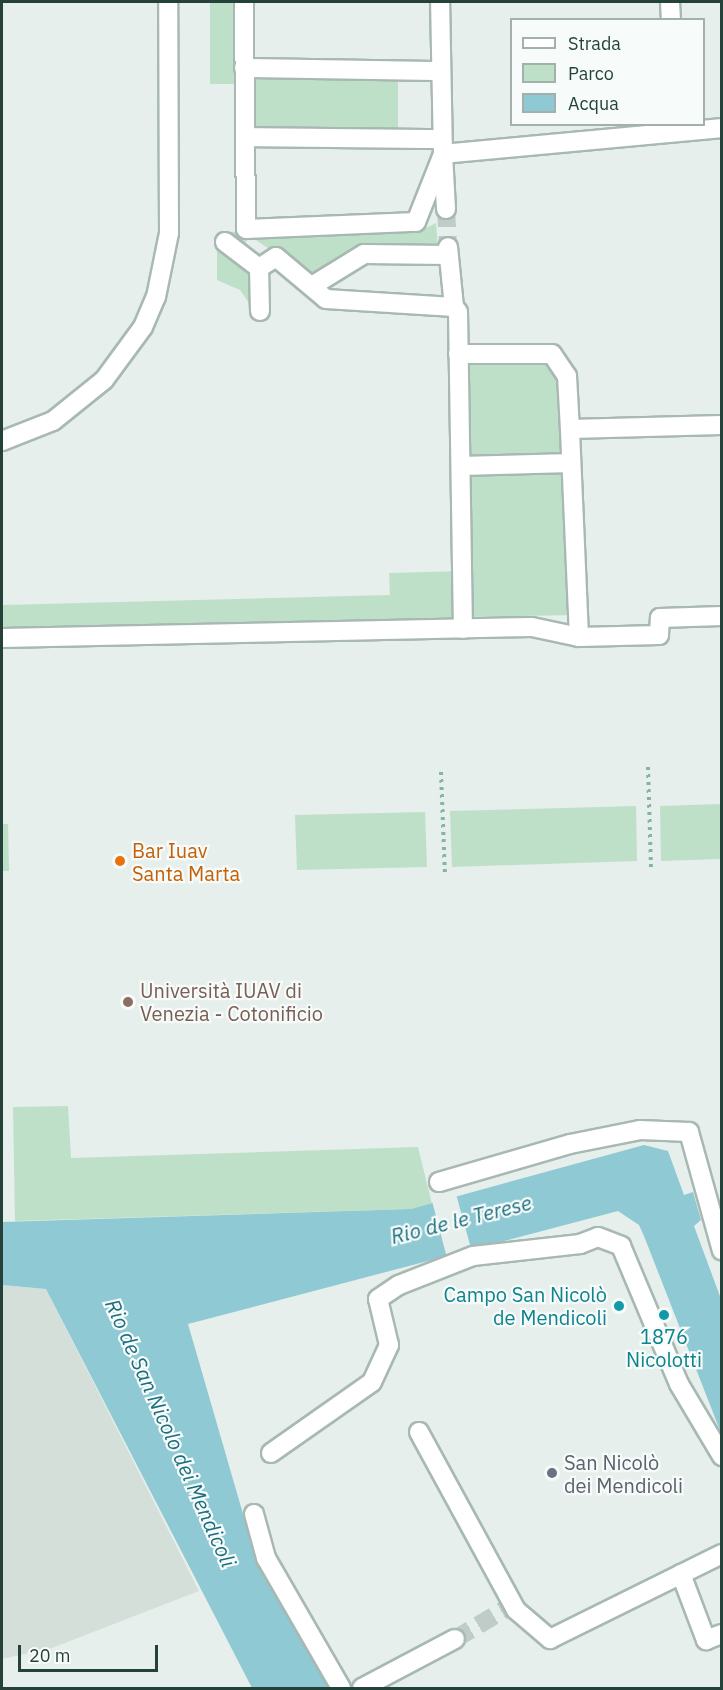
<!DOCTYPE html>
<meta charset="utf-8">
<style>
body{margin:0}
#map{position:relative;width:723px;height:1690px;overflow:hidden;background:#e6efeb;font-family:"IBM Plex Sans",sans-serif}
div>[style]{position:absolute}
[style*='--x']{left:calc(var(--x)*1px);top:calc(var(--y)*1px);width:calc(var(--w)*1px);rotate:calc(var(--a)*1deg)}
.built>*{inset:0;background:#d4dfda}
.green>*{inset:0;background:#bfe0c8}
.water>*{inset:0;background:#8ec9d4}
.pier>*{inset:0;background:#e6efeb}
.pedestrian-tunnel>*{height:18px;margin-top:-9px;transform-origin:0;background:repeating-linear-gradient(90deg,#bfccc8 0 18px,transparent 0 27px)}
.path>*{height:4px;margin-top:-2px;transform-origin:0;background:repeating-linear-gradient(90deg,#86b3a5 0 3px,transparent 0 7.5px)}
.roads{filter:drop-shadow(2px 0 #a8b8b2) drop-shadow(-2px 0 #a8b8b2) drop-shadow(0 2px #a8b8b2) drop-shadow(0 -2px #a8b8b2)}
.pedestrian>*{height:18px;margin:-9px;padding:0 9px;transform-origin:9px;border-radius:9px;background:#fff}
.minor>*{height:18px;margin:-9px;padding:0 9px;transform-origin:9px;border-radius:9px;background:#fff}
.dots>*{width:16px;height:16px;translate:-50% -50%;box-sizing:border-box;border:3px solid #f7fbf9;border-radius:50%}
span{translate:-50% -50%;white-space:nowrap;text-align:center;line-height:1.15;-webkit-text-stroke:4.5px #f7fbf9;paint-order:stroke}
.food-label{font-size:20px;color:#c56008}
.left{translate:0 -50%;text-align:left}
.education-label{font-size:20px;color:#785e54}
.culture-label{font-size:20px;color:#0d838f}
.right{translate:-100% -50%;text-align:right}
.worship-label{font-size:20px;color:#5b616d}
.water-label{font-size:21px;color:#1c6f80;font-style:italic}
.frame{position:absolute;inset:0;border:3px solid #24423a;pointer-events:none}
.legend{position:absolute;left:510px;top:18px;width:195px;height:108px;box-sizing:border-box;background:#f7fbf9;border:2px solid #a3b1ad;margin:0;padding:8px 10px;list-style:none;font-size:18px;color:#24423a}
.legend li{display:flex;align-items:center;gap:12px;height:30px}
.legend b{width:30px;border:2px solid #a3b1ad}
.scale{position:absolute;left:18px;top:1645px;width:140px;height:27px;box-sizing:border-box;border:3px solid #24423a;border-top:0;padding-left:8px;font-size:18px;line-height:21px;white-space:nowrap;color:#24423a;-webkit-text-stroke:4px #f7fbf9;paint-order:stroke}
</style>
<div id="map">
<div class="built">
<i style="clip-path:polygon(2px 1285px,46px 1289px,199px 1591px,52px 1648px,2px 1659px)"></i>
</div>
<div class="green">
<i style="clip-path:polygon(210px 2px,240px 2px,240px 84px,210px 84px)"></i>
<i style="clip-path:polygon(398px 75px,398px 132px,251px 133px,251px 76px)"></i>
<i style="clip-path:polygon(436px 223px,438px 248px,359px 250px,311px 277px,250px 236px,244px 245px,227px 232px,420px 231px)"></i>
<i style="clip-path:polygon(217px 248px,254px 268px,255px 312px,240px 290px,217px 280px)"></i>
<i style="clip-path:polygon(458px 354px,552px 354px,567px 376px,578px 615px,464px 617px,463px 629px,2px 638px,2px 605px,390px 595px,389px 573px,462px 571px)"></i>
<i style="clip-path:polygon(721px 804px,721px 859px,661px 861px,660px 806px)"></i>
<i style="clip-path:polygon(636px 806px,637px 861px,452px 867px,450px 811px)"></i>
<i style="clip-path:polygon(425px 812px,427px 867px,297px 870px,295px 815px)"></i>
<i style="clip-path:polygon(2px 824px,8px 824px,9px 871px,2px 871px)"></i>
<i style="clip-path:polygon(68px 1106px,71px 1158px,418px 1147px,432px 1204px,411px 1209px,15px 1221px,13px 1107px)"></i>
</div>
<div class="water">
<i style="clip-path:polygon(644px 1145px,668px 1151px,684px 1195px,693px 1192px,701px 1220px,694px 1226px,721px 1299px,721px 1433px,644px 1236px,639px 1225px,618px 1211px,188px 1324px,250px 1538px,332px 1688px,252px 1688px,46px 1289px,2px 1285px,2px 1222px,411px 1209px)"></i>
</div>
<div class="pier">
<i style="clip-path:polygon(456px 1194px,472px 1252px,447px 1258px,432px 1201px)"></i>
</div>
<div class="pedestrian-tunnel">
<i style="--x:446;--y:209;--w:38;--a:87"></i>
<i style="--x:455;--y:1639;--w:63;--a:-30.7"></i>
</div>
<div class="path">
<i style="--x:648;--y:767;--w:103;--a:88.3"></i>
<i style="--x:441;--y:772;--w:103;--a:87.8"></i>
</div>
<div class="roads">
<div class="pedestrian">
<i style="--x:244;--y:2;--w:227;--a:89.5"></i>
<i style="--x:246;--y:229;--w:170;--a:-2.4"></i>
<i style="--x:416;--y:222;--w:73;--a:-68.3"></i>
<i style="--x:443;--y:154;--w:152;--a:-91.1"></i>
<i style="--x:670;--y:2;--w:18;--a:87"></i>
<i style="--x:244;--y:68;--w:196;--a:0.9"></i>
<i style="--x:245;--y:137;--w:197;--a:0.6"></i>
<i style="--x:446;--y:209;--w:55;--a:-93.1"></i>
<i style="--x:443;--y:154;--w:280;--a:-5.3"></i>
<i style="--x:225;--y:242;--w:43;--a:37.4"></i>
<i style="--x:312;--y:286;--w:61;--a:-31.6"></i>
<i style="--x:364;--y:254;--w:84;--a:0.7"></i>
<i style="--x:454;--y:307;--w:6;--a:51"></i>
<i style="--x:458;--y:312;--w:317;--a:89.1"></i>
<i style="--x:260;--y:311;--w:43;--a:-91.3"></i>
<i style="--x:259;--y:268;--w:20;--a:-33"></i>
<i style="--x:276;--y:257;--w:65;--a:40"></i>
<i style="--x:326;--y:299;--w:128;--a:3.6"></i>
<i style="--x:454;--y:307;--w:60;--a:-95.7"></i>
<i style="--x:458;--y:354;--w:94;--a:0"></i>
<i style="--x:552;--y:354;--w:27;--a:56"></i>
<i style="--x:567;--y:376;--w:53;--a:86.8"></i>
<i style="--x:461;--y:466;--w:110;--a:-1.6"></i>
<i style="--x:579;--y:637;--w:208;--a:-92.5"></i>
<i style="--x:570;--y:429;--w:152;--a:-1.5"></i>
<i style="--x:2;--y:638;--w:530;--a:-1.19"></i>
<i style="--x:532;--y:627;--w:48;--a:12"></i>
<i style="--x:579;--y:637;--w:80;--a:-1.4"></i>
<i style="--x:659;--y:635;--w:17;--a:-87"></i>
<i style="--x:660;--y:618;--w:62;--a:-1.8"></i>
<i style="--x:439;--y:1182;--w:136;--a:-16.2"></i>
<i style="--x:570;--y:1144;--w:71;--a:-11.3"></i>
<i style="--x:640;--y:1130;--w:49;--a:2.3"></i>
<i style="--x:689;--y:1132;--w:123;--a:74.5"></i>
<i style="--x:419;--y:1432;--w:203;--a:61.4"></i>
<i style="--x:516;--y:1610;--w:45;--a:40.5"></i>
<i style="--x:550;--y:1639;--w:192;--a:-26.3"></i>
<i style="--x:271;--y:1453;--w:123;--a:-35.1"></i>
<i style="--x:372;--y:1382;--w:41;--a:-65.3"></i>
<i style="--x:389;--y:1345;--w:47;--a:-103.4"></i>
<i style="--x:378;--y:1299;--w:25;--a:-34"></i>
<i style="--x:399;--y:1285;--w:79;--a:-21.4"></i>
<i style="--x:473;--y:1256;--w:108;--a:-6.4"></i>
<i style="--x:580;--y:1244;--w:19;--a:-21"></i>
<i style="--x:598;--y:1237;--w:25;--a:21"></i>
<i style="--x:621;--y:1246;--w:150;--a:67.2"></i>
<i style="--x:679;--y:1384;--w:84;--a:59.2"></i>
<i style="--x:254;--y:1514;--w:46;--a:74.7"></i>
<i style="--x:266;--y:1558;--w:150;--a:60"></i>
<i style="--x:681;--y:1574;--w:71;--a:69.3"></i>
<i style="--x:706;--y:1640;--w:17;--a:-21"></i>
<i style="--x:362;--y:1688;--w:105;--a:-27.8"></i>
</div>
<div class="minor">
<i style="--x:2;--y:441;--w:55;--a:-21.4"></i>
<i style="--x:53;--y:421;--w:65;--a:-38.8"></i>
<i style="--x:104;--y:380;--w:66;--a:-53.7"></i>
<i style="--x:143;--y:327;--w:33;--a:-67"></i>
<i style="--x:156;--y:297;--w:65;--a:-78.5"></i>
<i style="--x:169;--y:233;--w:231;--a:-90.2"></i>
</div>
</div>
<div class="dots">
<i style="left:120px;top:861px;background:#e8710a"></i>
<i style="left:128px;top:1002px;background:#8d6e63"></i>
<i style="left:619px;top:1306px;background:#0f9aa8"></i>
<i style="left:664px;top:1315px;background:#0f9aa8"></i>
<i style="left:552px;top:1473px;background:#6b7280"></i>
</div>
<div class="food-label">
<span class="left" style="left:132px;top:862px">Bar Iuav<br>Santa Marta</span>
</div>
<div class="education-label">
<span class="left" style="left:140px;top:1002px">Università IUAV di<br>Venezia - Cotonificio</span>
</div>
<div class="culture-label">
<span class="right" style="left:607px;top:1306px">Campo San Nicolò<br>de Mendicoli</span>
<span style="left:664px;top:1348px">1876<br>Nicolotti</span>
</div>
<div class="worship-label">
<span class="left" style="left:564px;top:1474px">San Nicolò<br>dei Mendicoli</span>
</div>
<div class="water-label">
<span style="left:461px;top:1219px;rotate:-14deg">Rio de le Terese</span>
<span style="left:171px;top:1433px;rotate:66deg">Rio de San Nicolo dei Mendicoli</span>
</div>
<div class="frame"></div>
<ul class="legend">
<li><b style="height:8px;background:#fff"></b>Strada</li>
<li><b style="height:16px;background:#bfe0c8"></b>Parco</li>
<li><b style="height:16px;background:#8ec9d4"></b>Acqua</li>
</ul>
<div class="scale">20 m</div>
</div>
